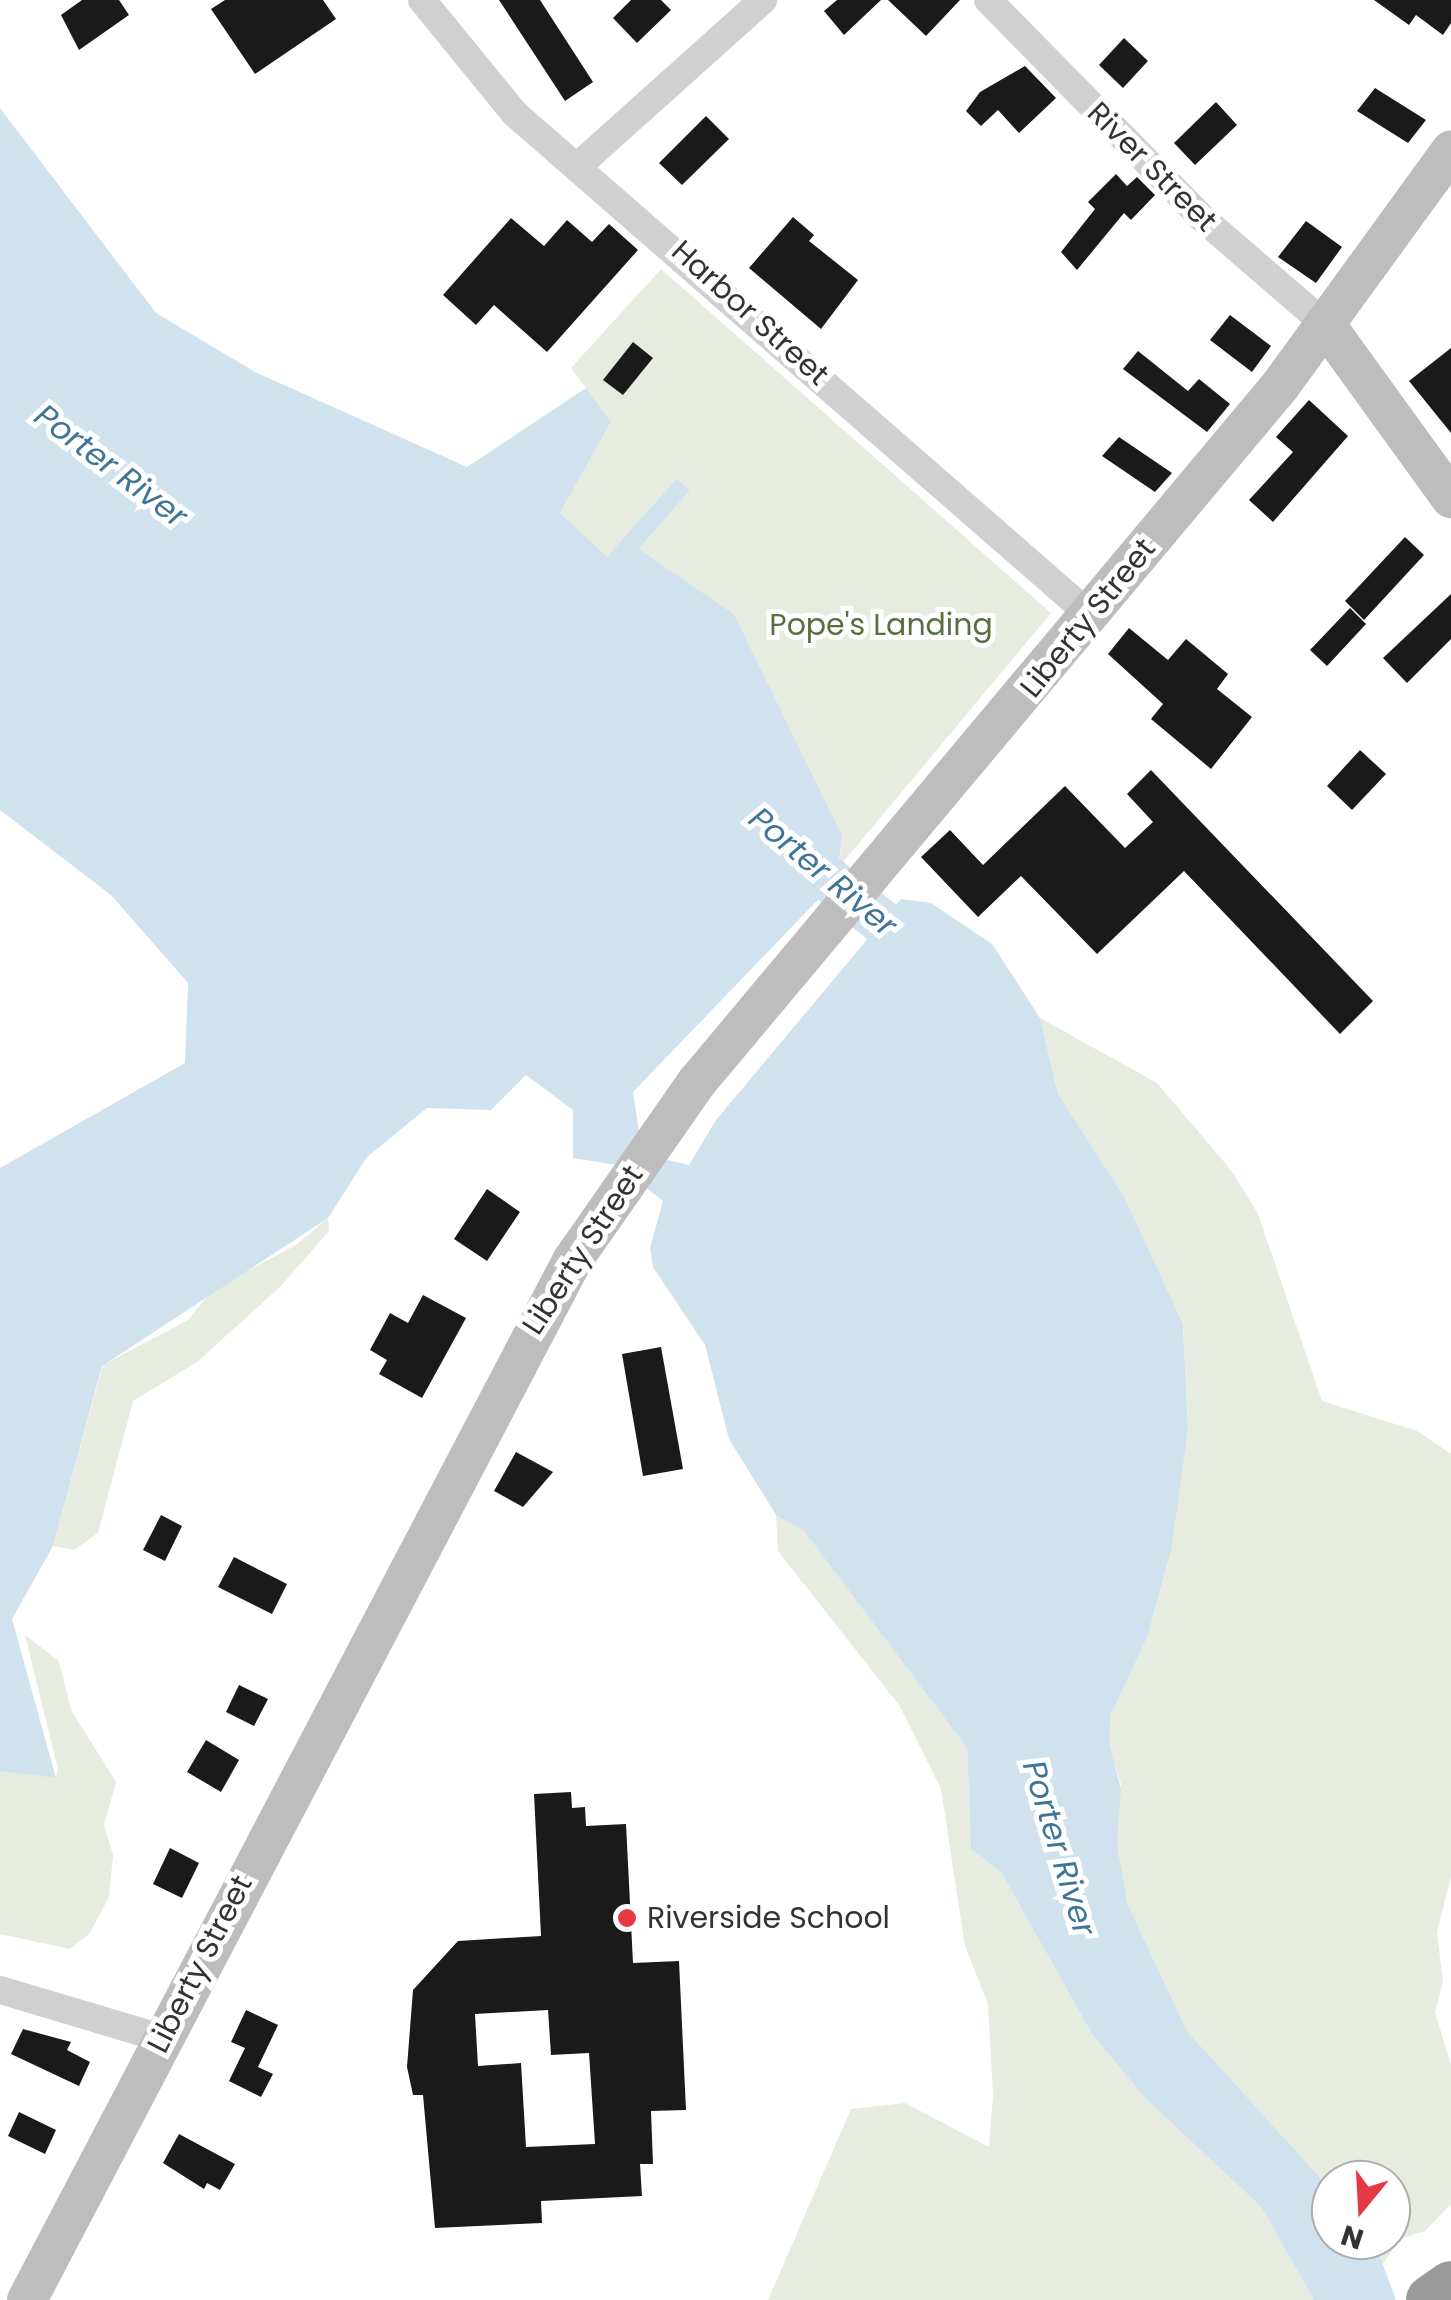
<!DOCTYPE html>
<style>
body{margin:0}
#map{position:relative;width:1451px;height:2300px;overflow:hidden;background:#fff;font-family:Poppins,sans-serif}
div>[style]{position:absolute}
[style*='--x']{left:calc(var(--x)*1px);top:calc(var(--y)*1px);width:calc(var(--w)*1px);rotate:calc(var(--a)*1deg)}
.green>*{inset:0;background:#e6ecdf}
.water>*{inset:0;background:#cfe2ee}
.river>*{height:45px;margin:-22.5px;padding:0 22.5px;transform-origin:22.5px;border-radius:22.5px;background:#cfe2ee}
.building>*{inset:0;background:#1a1a1a}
.street>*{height:28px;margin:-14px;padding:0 14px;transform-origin:14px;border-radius:14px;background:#d0d0d0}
.secondary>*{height:40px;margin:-20px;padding:0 20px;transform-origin:20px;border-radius:20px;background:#bdbdbd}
.highway>*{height:50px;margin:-25px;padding:0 25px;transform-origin:25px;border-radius:25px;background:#9a9a9a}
.dots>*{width:28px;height:28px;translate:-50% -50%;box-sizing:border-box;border:5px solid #fff;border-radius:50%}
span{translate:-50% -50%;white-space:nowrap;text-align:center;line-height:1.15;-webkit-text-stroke:10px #fff;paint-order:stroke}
.street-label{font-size:30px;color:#333}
.park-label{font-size:30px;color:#56703f}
.poi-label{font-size:30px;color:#333}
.left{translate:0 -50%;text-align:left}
.water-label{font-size:32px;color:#3f7597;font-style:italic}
.north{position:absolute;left:1311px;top:2160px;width:100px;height:100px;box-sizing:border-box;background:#fff;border:2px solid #adadad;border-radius:50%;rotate:198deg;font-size:28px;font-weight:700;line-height:40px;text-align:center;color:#333}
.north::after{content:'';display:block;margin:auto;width:35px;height:45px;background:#e63946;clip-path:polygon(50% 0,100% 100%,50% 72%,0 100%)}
</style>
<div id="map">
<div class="green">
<i style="clip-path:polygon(661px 269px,1051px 613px,839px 867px,842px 835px,734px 614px,639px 549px,690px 490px,675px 480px,607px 558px,560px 513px,611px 422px,571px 368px)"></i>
<i style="clip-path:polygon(1040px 1018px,1157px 1083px,1231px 1170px,1258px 1214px,1322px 1401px,1417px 1431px,1451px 1454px,1451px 1875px,1437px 1933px,1443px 1982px,1435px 2013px,1451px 2064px,1451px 2204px,1425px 2231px,1400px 2239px,1382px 2265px,1366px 2240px,1391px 2240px,1391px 2180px,1331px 2180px,1331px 2191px,1187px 2031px,1128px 1905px,1117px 1844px,1121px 1784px,1108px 1742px,1111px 1714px,1147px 1638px,1169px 1559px,1188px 1430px,1183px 1324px,1125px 1198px,1058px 1094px)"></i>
<i style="clip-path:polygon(328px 1218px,329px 1231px,281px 1286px,197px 1362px,133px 1401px,98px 1533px,74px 1550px,53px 1546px,103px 1365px,188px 1320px,213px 1289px,296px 1245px)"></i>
<i style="clip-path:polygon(776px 1515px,804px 1531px,967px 1748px,971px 1849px,1001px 1872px,1092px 2034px,1144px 2097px,1261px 2207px,1314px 2300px,768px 2300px,851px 2109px,905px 2103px,989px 2147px,993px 2095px,988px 2004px,965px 1946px,941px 1789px,899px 1705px,778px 1551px)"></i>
<i style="clip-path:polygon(25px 1635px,59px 1661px,71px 1710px,116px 1782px,104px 1825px,113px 1855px,109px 1897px,89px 1934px,70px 1949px,0 1934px,0 1770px,56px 1778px,58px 1769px)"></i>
</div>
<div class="water">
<i style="clip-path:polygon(0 108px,156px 313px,255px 372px,467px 467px,586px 388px,611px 422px,560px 513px,607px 557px,676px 479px,690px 490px,639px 549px,734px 614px,842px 835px,837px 880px,633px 1092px,639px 1131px,663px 1159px,689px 1165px,716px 1120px,901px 899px,931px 903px,992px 944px,1040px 1018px,1058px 1094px,1125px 1198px,1183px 1324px,1188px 1430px,1171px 1551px,1147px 1638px,1111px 1714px,1109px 1742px,1121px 1789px,1117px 1844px,1128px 1905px,1187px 2031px,1330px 2189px,1331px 2240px,1376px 2246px,1396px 2300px,1314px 2300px,1261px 2207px,1144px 2097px,1092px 2034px,1001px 1872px,971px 1849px,967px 1748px,804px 1531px,776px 1515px,729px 1439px,705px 1345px,653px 1267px,650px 1248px,663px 1201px,617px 1165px,573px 1158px,573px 1110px,526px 1075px,491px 1110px,427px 1108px,367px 1157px,328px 1218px,102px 1366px,53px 1546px,12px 1619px,56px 1778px,0 1771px,0 1168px,185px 1063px,188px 983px,111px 895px,0 810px)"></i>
</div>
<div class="river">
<i style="--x:819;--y:871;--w:136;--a:39.1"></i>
</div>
<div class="building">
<i style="clip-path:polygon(82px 0,119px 0,129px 15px,79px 50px,61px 15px)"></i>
<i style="clip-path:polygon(225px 0,323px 0,336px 19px,255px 74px,211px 9px)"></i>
<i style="clip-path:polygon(499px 0,540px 0,593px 82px,565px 101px)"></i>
<i style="clip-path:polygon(631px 0,661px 0,671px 10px,637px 43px,613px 18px)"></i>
<i style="clip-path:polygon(837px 0,881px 0,844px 35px,824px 11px)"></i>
<i style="clip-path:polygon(888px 0,960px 0,926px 36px)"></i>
<i style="clip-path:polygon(1374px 0,1451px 0,1451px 23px,1443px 35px,1416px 15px,1409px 25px)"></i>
<i style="clip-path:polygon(1124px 38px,1148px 61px,1123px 88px,1099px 65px)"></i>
<i style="clip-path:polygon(1025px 66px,1056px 98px,1019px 133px,998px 110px,981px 126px,966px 111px,980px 92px)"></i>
<i style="clip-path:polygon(1375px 88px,1426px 120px,1408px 143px,1357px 111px)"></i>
<i style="clip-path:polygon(1216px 102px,1237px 125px,1195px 165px,1174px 143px)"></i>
<i style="clip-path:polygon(706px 116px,729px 139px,682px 185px,659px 163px)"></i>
<i style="clip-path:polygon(1116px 174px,1127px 186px,1137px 177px,1155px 195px,1131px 220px,1124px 213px,1077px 270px,1061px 252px,1095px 209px,1088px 202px)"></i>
<i style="clip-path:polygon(793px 217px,814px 235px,809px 241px,858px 280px,821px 329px,749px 268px)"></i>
<i style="clip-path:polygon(511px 218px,544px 246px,567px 220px,592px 242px,609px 224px,638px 250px,547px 352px,494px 305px,476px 325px,443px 295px)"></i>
<i style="clip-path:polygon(1306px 221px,1342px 247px,1316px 283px,1278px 257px)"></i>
<i style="clip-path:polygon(1230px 315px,1271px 346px,1252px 372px,1210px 340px)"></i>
<i style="clip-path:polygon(633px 342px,653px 358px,623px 395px,603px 380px)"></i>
<i style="clip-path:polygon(1451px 348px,1451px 433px,1409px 381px)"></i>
<i style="clip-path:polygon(1138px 351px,1188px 391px,1199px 379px,1230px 404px,1207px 432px,1123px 369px)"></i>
<i style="clip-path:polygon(1309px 400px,1348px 436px,1273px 522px,1249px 500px,1293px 452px,1276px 437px)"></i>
<i style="clip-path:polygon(1119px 437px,1172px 473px,1155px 492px,1102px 456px)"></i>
<i style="clip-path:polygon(1405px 537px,1424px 555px,1364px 620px,1345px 601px)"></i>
<i style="clip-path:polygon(1451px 594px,1451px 639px,1407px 683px,1383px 658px)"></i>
<i style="clip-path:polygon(1350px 608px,1366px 624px,1327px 666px,1310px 650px)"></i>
<i style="clip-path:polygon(1129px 628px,1168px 660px,1186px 639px,1228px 674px,1217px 689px,1252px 717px,1211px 769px,1151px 719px,1163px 704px,1108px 654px)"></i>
<i style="clip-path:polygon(1360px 750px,1386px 774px,1352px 810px,1327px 786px)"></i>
<i style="clip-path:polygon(1151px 770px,1373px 1001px,1340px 1034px,1184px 871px,1097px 954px,1021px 876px,978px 917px,921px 857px,950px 830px,983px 865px,1065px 786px,1125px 848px,1153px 822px,1127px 794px)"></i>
<i style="clip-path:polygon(487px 1189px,520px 1212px,487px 1261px,454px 1239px)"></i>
<i style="clip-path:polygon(423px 1295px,466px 1318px,422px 1398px,379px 1374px,387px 1360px,370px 1350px,390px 1313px,408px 1323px)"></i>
<i style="clip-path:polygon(661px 1347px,683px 1469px,643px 1476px,622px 1354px)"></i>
<i style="clip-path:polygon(516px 1452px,553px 1472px,523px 1507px,494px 1491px)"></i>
<i style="clip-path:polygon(161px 1515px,182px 1526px,165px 1561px,143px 1550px)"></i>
<i style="clip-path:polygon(234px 1557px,287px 1584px,272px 1614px,218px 1587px)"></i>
<i style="clip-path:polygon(239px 1685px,268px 1699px,254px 1726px,226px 1712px)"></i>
<i style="clip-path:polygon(206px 1740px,239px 1760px,221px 1792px,187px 1772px)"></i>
<i style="clip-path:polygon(evenodd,571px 1792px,572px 1808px,585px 1807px,586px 1826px,626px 1824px,633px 1963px,679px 1961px,686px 2110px,651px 2111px,653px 2164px,640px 2164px,642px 2196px,541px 2201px,542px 2223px,435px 2228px,423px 2095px,413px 2095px,407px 2067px,413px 1990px,458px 1941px,541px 1936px,534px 1794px,571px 1792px,548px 2010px,551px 2055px,589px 2053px,595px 2144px,526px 2147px,521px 2063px,478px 2066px,475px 2014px,548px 2010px)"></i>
<i style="clip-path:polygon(170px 1848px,199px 1863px,182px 1898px,153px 1884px)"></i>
<i style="clip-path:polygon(246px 2010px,278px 2025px,258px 2067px,273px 2074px,261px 2097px,229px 2081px,245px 2048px,231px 2042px)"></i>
<i style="clip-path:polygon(23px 2029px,71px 2042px,67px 2050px,90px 2062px,79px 2086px,11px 2054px)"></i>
<i style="clip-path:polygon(19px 2112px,56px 2130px,45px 2154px,8px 2136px)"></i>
<i style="clip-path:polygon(179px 2134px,235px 2164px,220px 2190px,207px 2183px,204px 2189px,163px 2163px)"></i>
</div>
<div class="street">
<i style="--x:422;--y:0;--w:146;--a:50.8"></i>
<i style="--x:514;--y:113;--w:764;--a:41.07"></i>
<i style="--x:988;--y:0;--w:305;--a:45.5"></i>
<i style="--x:1202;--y:218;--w:162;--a:40.8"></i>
<i style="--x:578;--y:166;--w:249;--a:-41.9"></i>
<i style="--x:0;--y:1990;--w:168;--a:16.6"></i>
</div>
<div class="secondary">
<i style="--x:1325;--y:324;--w:215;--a:54.1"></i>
<i style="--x:27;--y:2300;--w:1173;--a:-62.32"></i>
<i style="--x:572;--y:1261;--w:218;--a:-55.1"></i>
<i style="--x:697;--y:1082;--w:908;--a:-50.05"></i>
<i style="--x:1280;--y:386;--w:291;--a:-54"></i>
</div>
<div class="highway">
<i style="--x:1431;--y:2300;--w:24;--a:-35"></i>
</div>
<div class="dots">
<i style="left:627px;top:1918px;background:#e63946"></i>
</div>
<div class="street-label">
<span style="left:1152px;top:167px;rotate:45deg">River Street</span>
<span style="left:750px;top:313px;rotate:42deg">Harbor Street</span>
<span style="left:1088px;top:618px;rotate:-51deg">Liberty Street</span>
<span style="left:583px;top:1250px;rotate:-57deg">Liberty Street</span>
<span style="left:200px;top:1964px;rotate:-63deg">Liberty Street</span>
</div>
<div class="park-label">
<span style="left:881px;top:625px">Pope's Landing</span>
</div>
<div class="poi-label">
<span class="left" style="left:647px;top:1918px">Riverside School</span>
</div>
<div class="water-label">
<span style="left:111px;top:466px;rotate:37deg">Porter River</span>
<span style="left:823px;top:872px;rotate:40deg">Porter River</span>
<span style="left:1059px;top:1848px;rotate:73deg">Porter River</span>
</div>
<div class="north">N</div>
</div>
